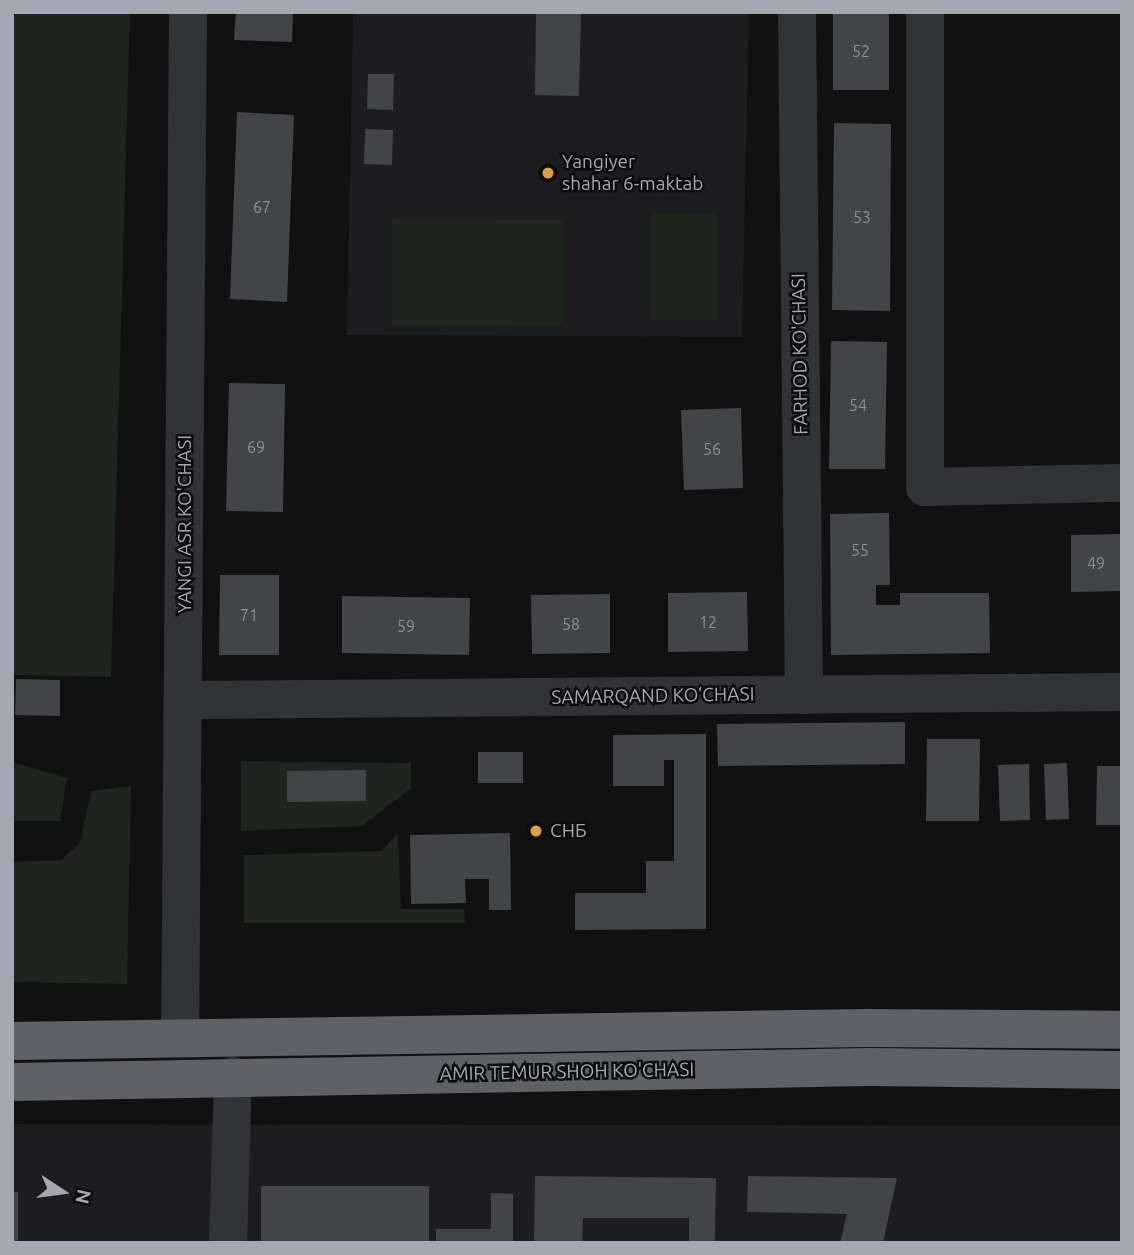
<!DOCTYPE html>
<meta charset="utf-8">
<style>
body{margin:0}
#map{position:relative;width:1134px;height:1255px;overflow:hidden;background:#111112;font-family:Ubuntu,sans-serif}
div>[style]{position:absolute}
[style*='--x']{left:calc(var(--x)*1px);top:calc(var(--y)*1px);width:calc(var(--w)*1px);rotate:calc(var(--a)*1deg)}
.built>*{inset:0;background:#1d1d1f}
.green>*{inset:0;background:#1e241e}
.building>*{inset:0;background:#424448}
.minor>*{height:38px;margin:-19px;padding:0 19px;transform-origin:19px;border-radius:19px;background:#323337}
.highway>*{height:38px;margin:-19px;padding:0 19px;transform-origin:19px;border-radius:19px;background:#5f6167}
.dots>*{width:19px;height:19px;translate:-50% -50%;box-sizing:border-box;border:4px solid #0c0c0d;border-radius:50%}
span{translate:-50% -50%;white-space:nowrap;text-align:center;line-height:1.15;-webkit-text-stroke:5px #0c0c0d;paint-order:stroke}
.number-label{font-size:16px;color:#8b9098}
.number-label span{-webkit-text-stroke-width:0}
.poi-label{font-size:19px;color:#a3a9b2}
.left{translate:0 -50%;text-align:left}
.street-label{font-size:19px;color:#a3a9b2}
.frame{position:absolute;inset:0;border:14px solid #a3a9b2;pointer-events:none}
.north{position:absolute;left:28px;top:1157px;width:70px;height:70px;-webkit-text-stroke:5px #0c0c0d;paint-order:stroke;rotate:103deg;font-size:19px;font-weight:700;line-height:28px;text-align:center;color:#a3a9b2}
.north::after{content:'';display:block;margin:auto;width:24px;height:32px;background:#a3a9b2;clip-path:polygon(50% 0,100% 100%,50% 72%,0 100%)}
</style>
<div id="map">
<div class="built">
<i style="clip-path:polygon(353px 12px,749px 12px,742px 337px,347px 335px)"></i>
<i style="clip-path:polygon(12px 1124px,1122px 1126px,1122px 1243px,12px 1243px)"></i>
</div>
<div class="green">
<i style="clip-path:polygon(12px 12px,130px 12px,111px 677px,12px 675px)"></i>
<i style="clip-path:polygon(650px 213px,717px 213px,717px 320px,651px 320px)"></i>
<i style="clip-path:polygon(392px 219px,563px 220px,563px 326px,391px 325px)"></i>
<i style="clip-path:polygon(241px 761px,411px 763px,411px 788px,362px 826px,241px 831px)"></i>
<i style="clip-path:polygon(12px 762px,67px 778px,60px 821px,12px 821px)"></i>
<i style="clip-path:polygon(131px 786px,127px 984px,12px 982px,12px 862px,61px 860px,80px 843px,91px 791px)"></i>
<i style="clip-path:polygon(398px 833px,401px 909px,464px 909px,465px 923px,244px 923px,244px 855px,381px 851px)"></i>
</div>
<div class="building">
<i style="clip-path:polygon(236px 12px,293px 12px,292px 42px,234px 40px)"></i>
<i style="clip-path:polygon(536px 12px,581px 12px,579px 96px,535px 95px)"></i>
<i style="clip-path:polygon(833px 12px,889px 12px,889px 90px,833px 90px)"></i>
<i style="clip-path:polygon(368px 74px,394px 74px,393px 110px,367px 109px)"></i>
<i style="clip-path:polygon(237px 112px,294px 115px,287px 302px,230px 299px)"></i>
<i style="clip-path:polygon(834px 123px,891px 124px,890px 311px,832px 310px)"></i>
<i style="clip-path:polygon(365px 129px,393px 130px,392px 165px,364px 164px)"></i>
<i style="clip-path:polygon(831px 341px,887px 342px,885px 469px,829px 469px)"></i>
<i style="clip-path:polygon(229px 383px,285px 384px,283px 512px,226px 511px)"></i>
<i style="clip-path:polygon(741px 408px,743px 488px,684px 490px,681px 410px)"></i>
<i style="clip-path:polygon(889px 513px,890px 585px,876px 585px,876px 605px,900px 605px,900px 593px,989px 593px,990px 653px,831px 655px,830px 514px)"></i>
<i style="clip-path:polygon(1122px 534px,1122px 591px,1071px 592px,1071px 535px)"></i>
<i style="clip-path:polygon(220px 575px,279px 575px,279px 655px,219px 655px)"></i>
<i style="clip-path:polygon(747px 592px,748px 651px,668px 652px,668px 593px)"></i>
<i style="clip-path:polygon(610px 594px,610px 653px,532px 654px,531px 595px)"></i>
<i style="clip-path:polygon(342px 596px,470px 598px,469px 655px,342px 653px)"></i>
<i style="clip-path:polygon(16px 679px,60px 680px,60px 716px,15px 715px)"></i>
<i style="clip-path:polygon(905px 722px,905px 764px,718px 766px,717px 724px)"></i>
<i style="clip-path:polygon(706px 734px,706px 929px,575px 930px,575px 893px,646px 893px,646px 861px,674px 861px,674px 760px,664px 760px,664px 786px,613px 786px,613px 735px)"></i>
<i style="clip-path:polygon(927px 739px,980px 739px,979px 821px,926px 821px)"></i>
<i style="clip-path:polygon(478px 752px,523px 752px,523px 783px,478px 783px)"></i>
<i style="clip-path:polygon(1067px 763px,1069px 819px,1046px 820px,1044px 764px)"></i>
<i style="clip-path:polygon(1029px 764px,1030px 820px,1000px 821px,998px 765px)"></i>
<i style="clip-path:polygon(1097px 766px,1122px 766px,1122px 825px,1096px 825px)"></i>
<i style="clip-path:polygon(366px 770px,366px 801px,287px 802px,287px 771px)"></i>
<i style="clip-path:polygon(510px 833px,511px 910px,489px 910px,489px 879px,465px 879px,466px 903px,411px 904px,410px 835px)"></i>
<i style="clip-path:polygon(535px 1176px,716px 1178px,715px 1243px,689px 1243px,689px 1218px,583px 1218px,582px 1243px,534px 1243px)"></i>
<i style="clip-path:polygon(748px 1176px,897px 1178px,883px 1243px,840px 1243px,847px 1214px,747px 1212px)"></i>
<i style="clip-path:polygon(261px 1186px,429px 1186px,429px 1243px,261px 1243px)"></i>
<i style="clip-path:polygon(12px 1192px,18px 1192px,18px 1243px,12px 1243px)"></i>
<i style="clip-path:polygon(491px 1193px,513px 1194px,513px 1243px,436px 1243px,436px 1229px,491px 1229px)"></i>
</div>
<div class="minor">
<i style="--x:797;--y:12;--w:683;--a:89.41"></i>
<i style="--x:925;--y:12;--w:475;--a:90"></i>
<i style="--x:925;--y:487;--w:197;--a:-1.2"></i>
<i style="--x:184;--y:700;--w:938;--a:-0.49"></i>
<i style="--x:180;--y:1037;--w:1025;--a:-89.55"></i>
<i style="--x:228;--y:1243;--w:167;--a:-88.3"></i>
</div>
<div class="highway">
<i style="--x:12;--y:1041;--w:855;--a:-0.87"></i>
<i style="--x:867;--y:1028;--w:255;--a:0.4"></i>
<i style="--x:12;--y:1082;--w:857;--a:-1"></i>
<i style="--x:869;--y:1067;--w:253;--a:0.7"></i>
</div>
<div class="dots">
<i style="left:548px;top:173px;background:#e29f39"></i>
<i style="left:536px;top:831px;background:#e29f39"></i>
</div>
<div class="number-label">
<span style="left:861px;top:51px">52</span>
<span style="left:262px;top:207px">67</span>
<span style="left:862px;top:217px">53</span>
<span style="left:858px;top:405px">54</span>
<span style="left:256px;top:447px">69</span>
<span style="left:712px;top:449px">56</span>
<span style="left:860px;top:550px">55</span>
<span style="left:1096px;top:563px">49</span>
<span style="left:249px;top:615px">71</span>
<span style="left:708px;top:622px">12</span>
<span style="left:571px;top:624px">58</span>
<span style="left:406px;top:626px">59</span>
</div>
<div class="poi-label">
<span class="left" style="left:562px;top:173px">Yangiyer<br>shahar 6-maktab</span>
<span class="left" style="left:550px;top:831px">СНБ</span>
</div>
<div class="street-label">
<span style="left:800px;top:354px;rotate:-91deg">FARHOD KO'CHASI</span>
<span style="left:185px;top:524px;rotate:-90deg">YANGI ASR KO'CHASI</span>
<span style="left:653px;top:696px;rotate:-1deg">SAMARQAND KO‘CHASI</span>
<span style="left:567px;top:1072px;rotate:-1deg">AMIR TEMUR SHOH KO'CHASI</span>
</div>
<div class="frame"></div>
<div class="north">N</div>
</div>
